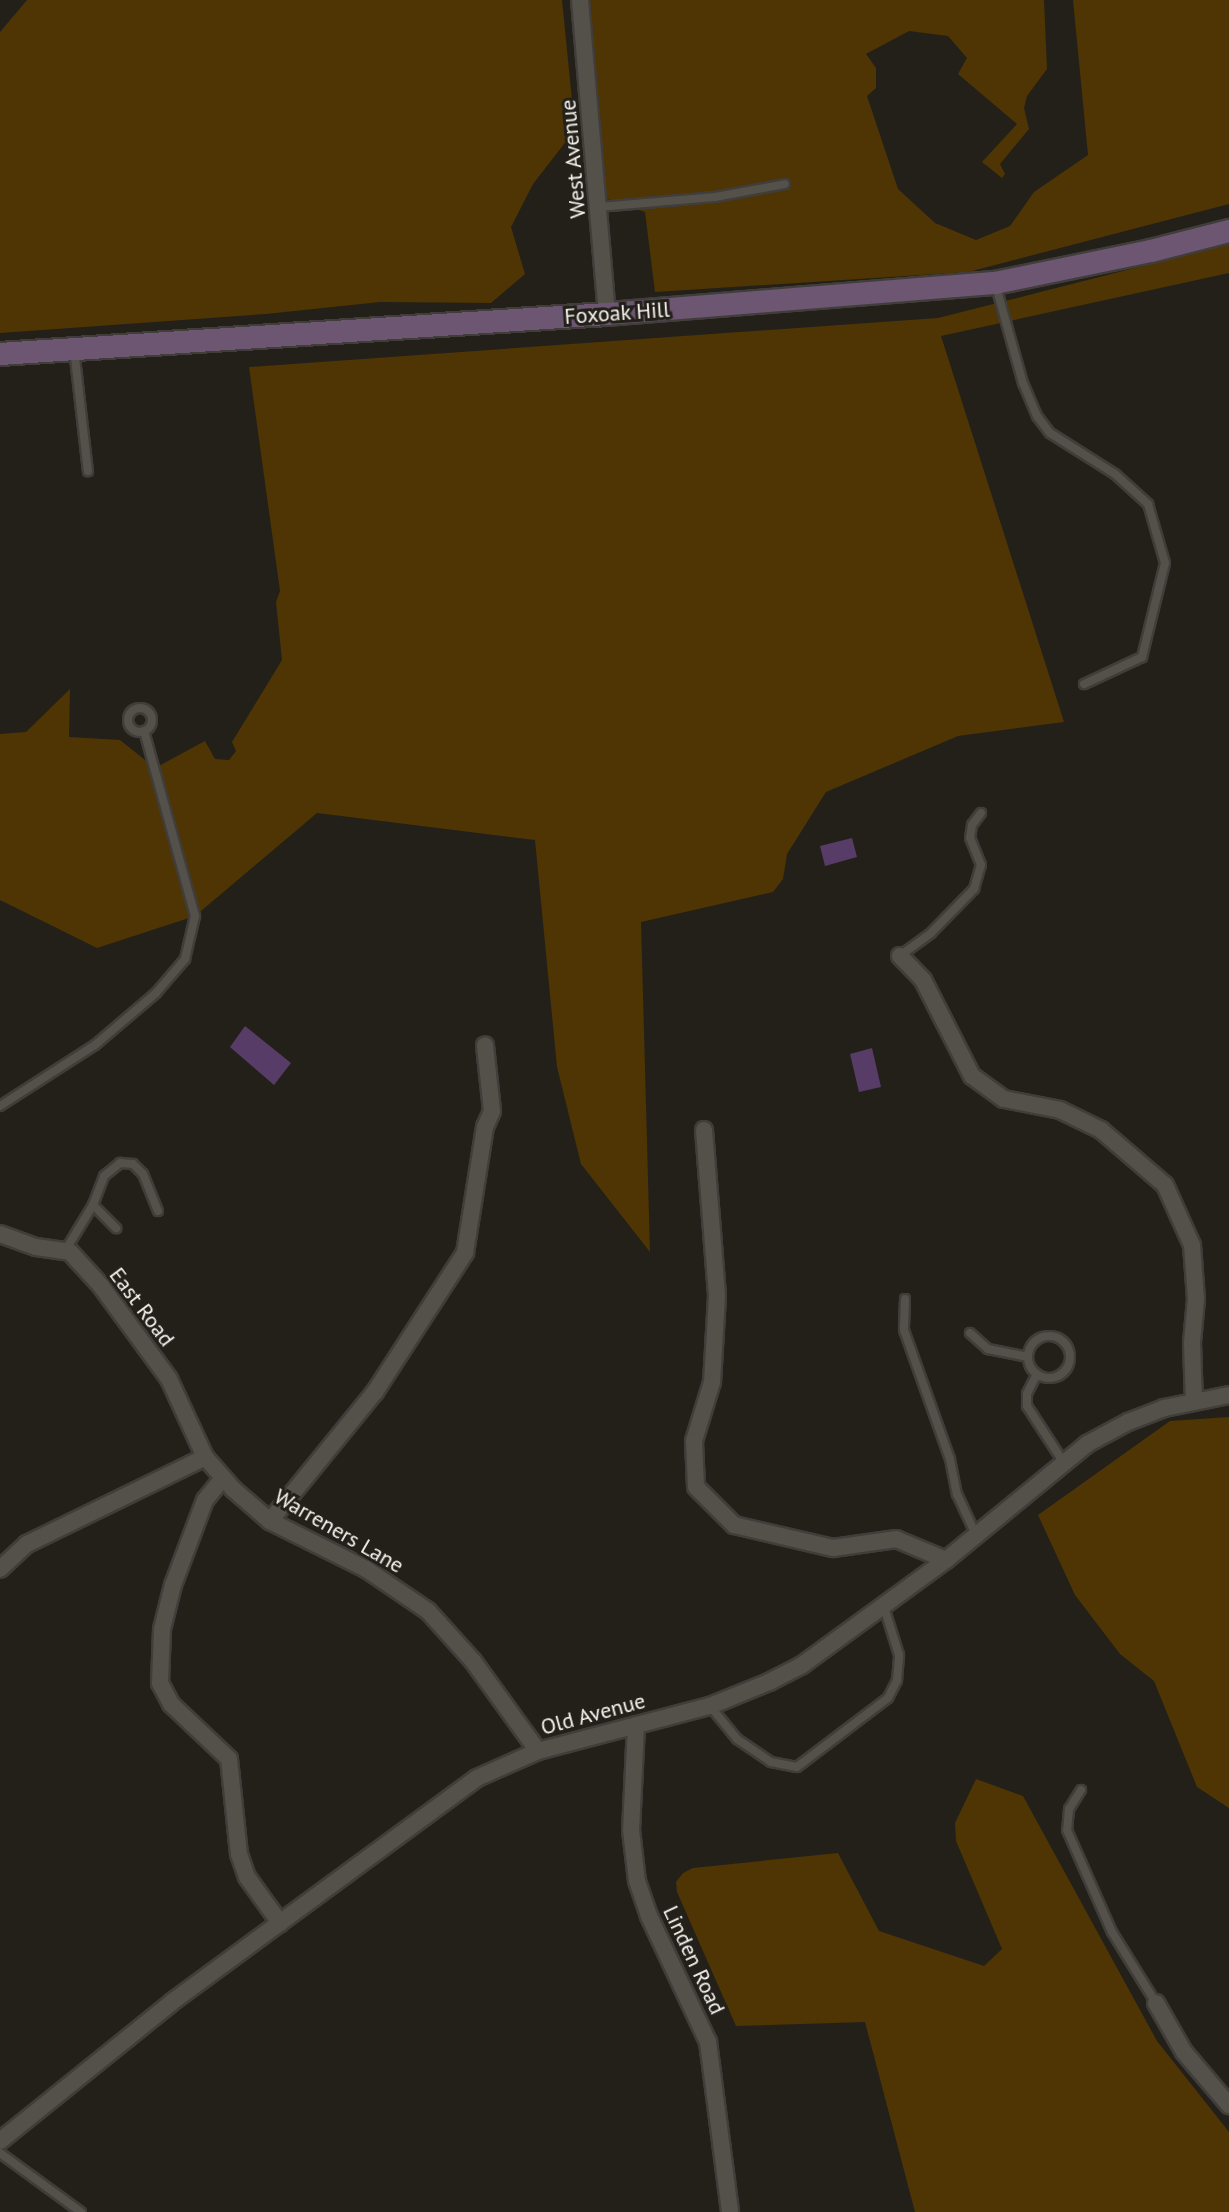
<!DOCTYPE html>
<style>
body{margin:0}
#map{position:relative;width:1229px;height:2212px;overflow:hidden;background:#23201a;font-family:"PT Sans",sans-serif}
div>[style]{position:absolute}
[style*='--x']{left:calc(var(--x)*1px);top:calc(var(--y)*1px);width:calc(var(--w)*1px);rotate:calc(var(--a)*1deg)}
.green>*{inset:0;background:#4e3503}
.water>*{inset:0;background:#563c66}
.roads{filter:drop-shadow(2px 0 #403d3a) drop-shadow(-2px 0 #403d3a) drop-shadow(0 2px #403d3a) drop-shadow(0 -2px #403d3a)}
.service>*{height:8px;margin:-4px;padding:0 4px;transform-origin:4px;border-radius:4px;background:#54504a}
.service>.ring{margin:-4px;padding:0;box-sizing:content-box;background:none;border:8px solid #54504a;border-radius:50%}
.minor>*{height:16px;margin:-8px;padding:0 8px;transform-origin:8px;border-radius:8px;background:#54504a}
.secondary>*{height:22px;margin:-11px;padding:0 11px;transform-origin:11px;border-radius:11px;background:#6d5672}
span{translate:-50% -50%;white-space:nowrap;text-align:center;line-height:1.15;-webkit-text-stroke:6px #23201a;paint-order:stroke}
.street-label{font-size:22px;color:#f7f4f1}
</style>
<div id="map">
<div class="green">
<i style="clip-path:polygon(27px 0,562px 0,575px 130px,533px 184px,511px 227px,525px 274px,491px 303px,380px 302px,266px 314px,0 333px,0 32px)"></i>
<i style="clip-path:polygon(580px 0,1044px 0,1047px 69px,1027px 96px,1024px 108px,1029px 129px,1000px 164px,1005px 174px,1002px 178px,982px 162px,1017px 124px,958px 74px,967px 58px,948px 36px,909px 31px,866px 54px,876px 68px,876px 88px,867px 96px,898px 189px,935px 223px,976px 240px,1010px 226px,1034px 192px,1088px 155px,1073px 0,1229px 0,1229px 204px,968px 272px,655px 292px,645px 212px,598px 196px)"></i>
<i style="clip-path:polygon(1229px 244px,1229px 273px,941px 336px,1064px 722px,958px 736px,826px 792px,787px 854px,783px 879px,773px 892px,641px 922px,650px 1252px,581px 1164px,557px 1067px,535px 840px,317px 813px,195px 916px,97px 948px,0 900px,0 734px,26px 732px,70px 689px,69px 737px,120px 740px,155px 768px,205px 741px,215px 759px,229px 760px,236px 751px,232px 742px,282px 660px,276px 602px,280px 591px,249px 367px,938px 318px)"></i>
<i style="clip-path:polygon(1229px 1417px,1229px 1808px,1197px 1787px,1154px 1681px,1120px 1654px,1075px 1595px,1038px 1515px,1170px 1421px)"></i>
<i style="clip-path:polygon(976px 1779px,1023px 1796px,1157px 2041px,1229px 2132px,1229px 2212px,915px 2212px,865px 2022px,736px 2026px,677px 1892px,676px 1882px,683px 1873px,693px 1868px,838px 1853px,879px 1931px,984px 1966px,1002px 1949px,956px 1841px,955px 1823px)"></i>
</div>
<div class="water">
<i style="clip-path:polygon(852px 838px,857px 857px,825px 866px,820px 846px)"></i>
<i style="clip-path:polygon(245px 1026px,291px 1063px,274px 1085px,230px 1047px)"></i>
<i style="clip-path:polygon(872px 1048px,881px 1087px,859px 1092px,850px 1054px)"></i>
</div>
<div class="roads">
<div class="service">
<i style="--x:599;--y:207;--w:116;--a:-4.9"></i>
<i style="--x:715;--y:197;--w:71;--a:-10.5"></i>
<i style="--x:995;--y:283;--w:104;--a:74.4"></i>
<i style="--x:1023;--y:383;--w:36;--a:67"></i>
<i style="--x:1037;--y:416;--w:21;--a:53"></i>
<i style="--x:1050;--y:433;--w:77;--a:32.2"></i>
<i style="--x:1115;--y:474;--w:45;--a:42.3"></i>
<i style="--x:1148;--y:504;--w:61;--a:73.9"></i>
<i style="--x:1165;--y:563;--w:97;--a:103.7"></i>
<i style="--x:1142;--y:657;--w:64;--a:155"></i>
<i style="--x:74;--y:349;--w:123;--a:83.5"></i>
<i class="ring" style="left:128px;top:708px;width:16px;height:16px"></i>
<i style="--x:901;--y:955;--w:37;--a:-36"></i>
<i style="--x:931;--y:933;--w:62;--a:-45.7"></i>
<i style="--x:974;--y:889;--w:25;--a:-74"></i>
<i style="--x:981;--y:865;--w:29;--a:-112"></i>
<i style="--x:970;--y:838;--w:13;--a:-81"></i>
<i style="--x:972;--y:825;--w:15;--a:-53"></i>
<i style="--x:0;--y:1106;--w:113;--a:-32.7"></i>
<i style="--x:95;--y:1045;--w:80;--a:-40.4"></i>
<i style="--x:156;--y:993;--w:45;--a:-49.5"></i>
<i style="--x:185;--y:959;--w:44;--a:-76.9"></i>
<i style="--x:195;--y:916;--w:192;--a:-105.4"></i>
<i style="--x:93;--y:1205;--w:33;--a:45"></i>
<i style="--x:65;--y:1251;--w:54;--a:-58.7"></i>
<i style="--x:93;--y:1205;--w:31;--a:-69"></i>
<i style="--x:104;--y:1176;--w:21;--a:-39"></i>
<i style="--x:120;--y:1163;--w:13;--a:4"></i>
<i style="--x:133;--y:1164;--w:14;--a:45"></i>
<i style="--x:143;--y:1174;--w:40;--a:68"></i>
<i style="--x:905;--y:1299;--w:31;--a:92"></i>
<i style="--x:904;--y:1330;--w:137;--a:70.4"></i>
<i style="--x:950;--y:1459;--w:36;--a:79"></i>
<i style="--x:957;--y:1494;--w:45;--a:65.1"></i>
<i style="--x:970;--y:1333;--w:24;--a:42"></i>
<i style="--x:988;--y:1349;--w:41;--a:11.3"></i>
<i class="ring" style="left:1028px;top:1336px;width:34px;height:34px"></i>
<i style="--x:1037;--y:1374;--w:22;--a:117"></i>
<i style="--x:1027;--y:1394;--w:12;--a:90"></i>
<i style="--x:1027;--y:1406;--w:68;--a:57"></i>
<i style="--x:710;--y:1706;--w:43;--a:50.7"></i>
<i style="--x:737;--y:1739;--w:41;--a:34.1"></i>
<i style="--x:771;--y:1762;--w:26;--a:11"></i>
<i style="--x:797;--y:1767;--w:114;--a:-37.2"></i>
<i style="--x:888;--y:1698;--w:20;--a:-63"></i>
<i style="--x:897;--y:1680;--w:25;--a:-85"></i>
<i style="--x:899;--y:1655;--w:50;--a:-107.4"></i>
<i style="--x:1081;--y:1790;--w:22;--a:122"></i>
<i style="--x:1069;--y:1809;--w:21;--a:95"></i>
<i style="--x:1067;--y:1830;--w:111;--a:66.2"></i>
<i style="--x:1112;--y:1932;--w:84;--a:58.2"></i>
<i style="--x:0;--y:2153;--w:100;--a:36.1"></i>
</div>
<div class="minor">
<i style="--x:580;--y:0;--w:315;--a:85.1"></i>
<i style="--x:900;--y:956;--w:33;--a:46"></i>
<i style="--x:923;--y:980;--w:108;--a:63"></i>
<i style="--x:972;--y:1076;--w:39;--a:36"></i>
<i style="--x:1004;--y:1099;--w:57;--a:11.1"></i>
<i style="--x:1060;--y:1110;--w:46;--a:26"></i>
<i style="--x:1101;--y:1130;--w:84;--a:40.7"></i>
<i style="--x:1165;--y:1185;--w:66;--a:65.8"></i>
<i style="--x:1192;--y:1245;--w:54;--a:85.8"></i>
<i style="--x:1196;--y:1299;--w:44;--a:95.2"></i>
<i style="--x:1192;--y:1343;--w:59;--a:88.1"></i>
<i style="--x:704;--y:1130;--w:167;--a:85.5"></i>
<i style="--x:717;--y:1296;--w:86;--a:93.3"></i>
<i style="--x:712;--y:1382;--w:62;--a:107"></i>
<i style="--x:694;--y:1441;--w:46;--a:87.5"></i>
<i style="--x:696;--y:1487;--w:54;--a:45"></i>
<i style="--x:734;--y:1525;--w:102;--a:13.1"></i>
<i style="--x:833;--y:1548;--w:64;--a:-8.1"></i>
<i style="--x:896;--y:1539;--w:54;--a:22.8"></i>
<i style="--x:0;--y:1234;--w:38;--a:20"></i>
<i style="--x:36;--y:1247;--w:34;--a:8"></i>
<i style="--x:70;--y:1252;--w:46;--a:47.6"></i>
<i style="--x:101;--y:1286;--w:115;--a:53.8"></i>
<i style="--x:169;--y:1379;--w:86;--a:65.2"></i>
<i style="--x:223;--y:1478;--w:28;--a:129"></i>
<i style="--x:205;--y:1500;--w:91;--a:110.6"></i>
<i style="--x:173;--y:1585;--w:45;--a:104"></i>
<i style="--x:162;--y:1629;--w:54;--a:92.1"></i>
<i style="--x:160;--y:1683;--w:24;--a:62"></i>
<i style="--x:171;--y:1704;--w:80;--a:43.5"></i>
<i style="--x:229;--y:1759;--w:96;--a:84"></i>
<i style="--x:239;--y:1854;--w:24;--a:71"></i>
<i style="--x:247;--y:1877;--w:57;--a:54.3"></i>
<i style="--x:270;--y:1521;--w:166;--a:-50.9"></i>
<i style="--x:375;--y:1392;--w:166;--a:-57.1"></i>
<i style="--x:465;--y:1253;--w:128;--a:-81"></i>
<i style="--x:485;--y:1127;--w:17;--a:-66"></i>
<i style="--x:492;--y:1111;--w:66;--a:-96.1"></i>
<i style="--x:0;--y:1569;--w:37;--a:-43"></i>
<i style="--x:27;--y:1544;--w:198;--a:-26"></i>
<i style="--x:205;--y:1457;--w:43;--a:48.8"></i>
<i style="--x:233;--y:1489;--w:49;--a:40.9"></i>
<i style="--x:270;--y:1521;--w:107;--a:26.6"></i>
<i style="--x:366;--y:1569;--w:75;--a:34.1"></i>
<i style="--x:428;--y:1611;--w:67;--a:48"></i>
<i style="--x:473;--y:1661;--w:111;--a:54.2"></i>
<i style="--x:636;--y:1725;--w:105;--a:92.7"></i>
<i style="--x:631;--y:1830;--w:51;--a:83.3"></i>
<i style="--x:637;--y:1881;--w:37;--a:71"></i>
<i style="--x:649;--y:1916;--w:139;--a:64.9"></i>
<i style="--x:708;--y:2042;--w:171;--a:82.6"></i>
<i style="--x:1156;--y:2003;--w:56;--a:60.3"></i>
<i style="--x:1184;--y:2052;--w:70;--a:49.7"></i>
<i style="--x:0;--y:2141;--w:221;--a:-38.9"></i>
<i style="--x:172;--y:2002;--w:378;--a:-36.3"></i>
<i style="--x:477;--y:1778;--w:67;--a:-23.9"></i>
<i style="--x:538;--y:1751;--w:178;--a:-14.7"></i>
<i style="--x:710;--y:1706;--w:64;--a:-22.1"></i>
<i style="--x:769;--y:1682;--w:37;--a:-27"></i>
<i style="--x:802;--y:1665;--w:178;--a:-36.1"></i>
<i style="--x:946;--y:1560;--w:183;--a:-39.4"></i>
<i style="--x:1087;--y:1444;--w:47;--a:-28.2"></i>
<i style="--x:1128;--y:1422;--w:39;--a:-21"></i>
<i style="--x:1164;--y:1408;--w:66;--a:-11.3"></i>
</div>
<div class="secondary">
<i style="--x:0;--y:354;--w:608;--a:-3.77"></i>
<i style="--x:607;--y:314;--w:389;--a:-4.6"></i>
<i style="--x:995;--y:283;--w:159;--a:-11.6"></i>
<i style="--x:1151;--y:251;--w:81;--a:-14.4"></i>
</div>
</div>
<div class="street-label">
<span style="left:573px;top:159px;rotate:-95deg">West Avenue</span>
<span style="left:617px;top:313px;rotate:-4deg">Foxoak Hill</span>
<span style="left:142px;top:1307px;rotate:53deg">East Road</span>
<span style="left:339px;top:1531px;rotate:30deg">Warreners Lane</span>
<span style="left:593px;top:1714px;rotate:-15deg">Old Avenue</span>
<span style="left:694px;top:1960px;rotate:65deg">Linden Road</span>
</div>
</div>
